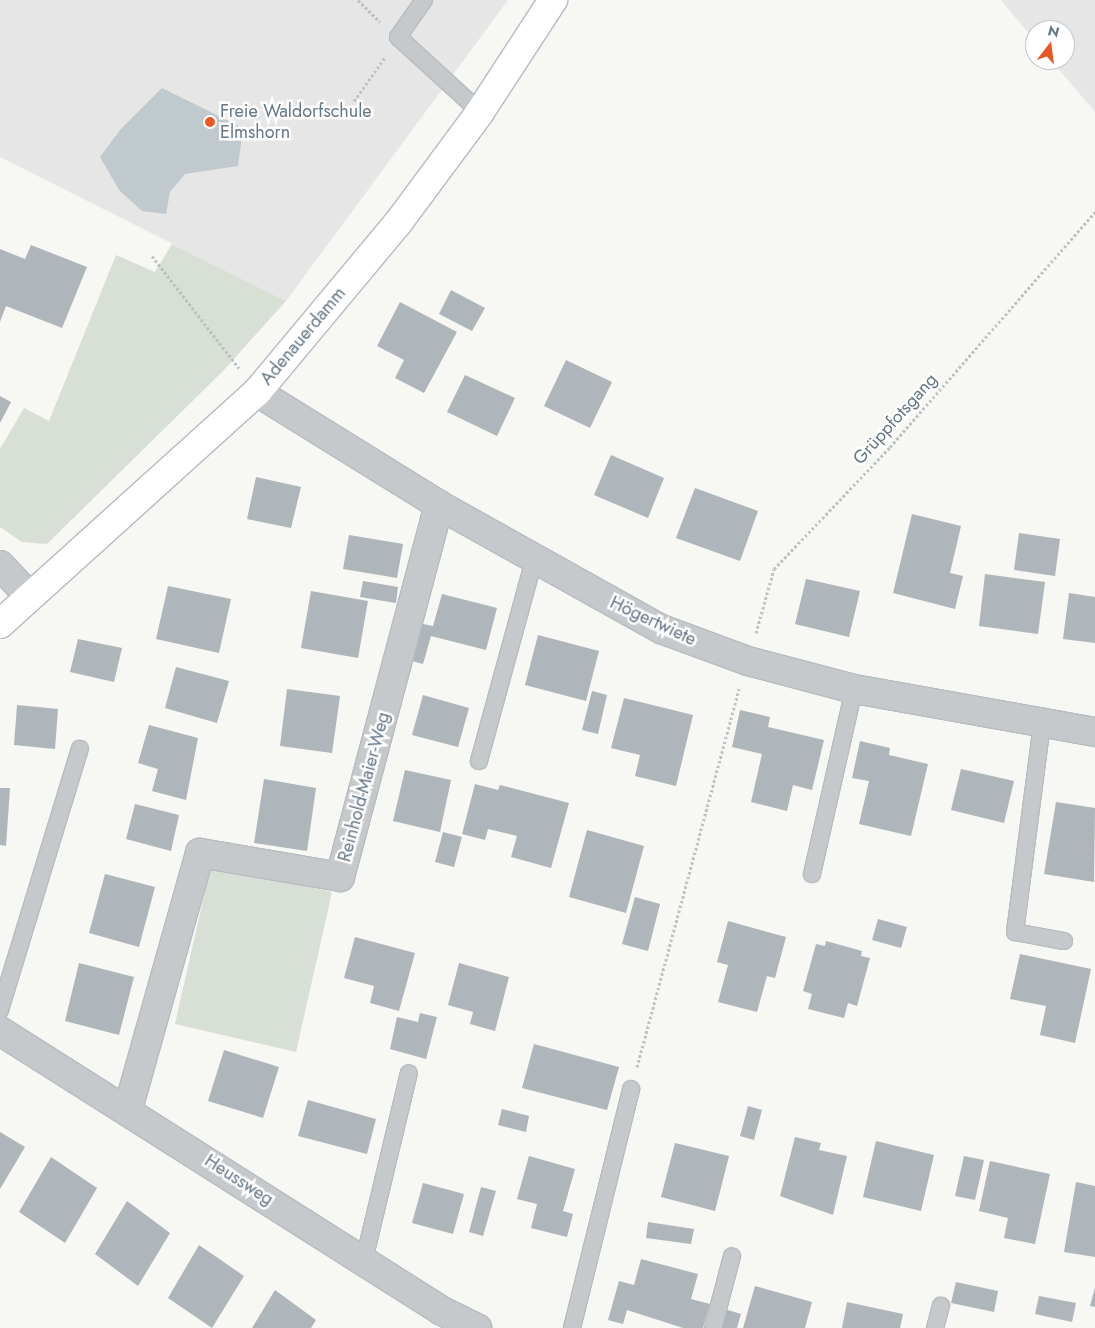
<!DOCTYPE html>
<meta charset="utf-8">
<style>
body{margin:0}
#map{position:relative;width:1095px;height:1328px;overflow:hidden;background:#f7f7f4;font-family:Jost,sans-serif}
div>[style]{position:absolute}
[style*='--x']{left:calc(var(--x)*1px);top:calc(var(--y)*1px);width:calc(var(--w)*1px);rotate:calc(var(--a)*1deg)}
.built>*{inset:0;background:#e5e6e5}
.green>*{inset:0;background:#d8dfd5}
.water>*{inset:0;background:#bfc9ce}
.building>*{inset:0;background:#aeb5bb}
.path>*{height:3px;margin-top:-1.5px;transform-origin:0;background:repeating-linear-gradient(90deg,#bec1c3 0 2.5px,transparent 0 5px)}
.roads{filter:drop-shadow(1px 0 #b7bcc1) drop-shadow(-1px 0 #b7bcc1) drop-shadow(0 1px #b7bcc1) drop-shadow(0 -1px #b7bcc1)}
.lane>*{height:16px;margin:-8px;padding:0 8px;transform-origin:8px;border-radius:8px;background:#c5c9cc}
.street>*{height:28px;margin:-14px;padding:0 14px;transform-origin:14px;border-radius:14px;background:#c5c9cc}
.secondary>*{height:28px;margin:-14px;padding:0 14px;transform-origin:14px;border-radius:14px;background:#fff}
.dots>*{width:14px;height:14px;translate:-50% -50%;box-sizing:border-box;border:2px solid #fff;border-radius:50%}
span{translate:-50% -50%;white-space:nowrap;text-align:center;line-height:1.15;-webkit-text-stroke:5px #fff;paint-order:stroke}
.poi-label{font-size:18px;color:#657686}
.left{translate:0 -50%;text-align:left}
.street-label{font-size:18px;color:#657686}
.north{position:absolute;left:1025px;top:20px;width:50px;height:50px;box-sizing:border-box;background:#fff;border:1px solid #c1c8cf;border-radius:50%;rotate:15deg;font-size:14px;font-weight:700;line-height:20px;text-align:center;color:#657686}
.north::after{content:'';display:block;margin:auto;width:18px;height:22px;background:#e95822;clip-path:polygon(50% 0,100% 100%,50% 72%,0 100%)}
</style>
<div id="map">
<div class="built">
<i style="clip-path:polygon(0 0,508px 0,286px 301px,0 157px)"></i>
<i style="clip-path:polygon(1001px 0,1095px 0,1095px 112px,1051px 60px,1065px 60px,1065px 30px,1035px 30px,1035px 41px)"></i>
</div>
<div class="green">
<i style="clip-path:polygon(172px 244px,286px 301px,223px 371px,47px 544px,22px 542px,0 527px,0 449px,24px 408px,49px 421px,116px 255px,155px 272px)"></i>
<i style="clip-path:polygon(211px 865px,332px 892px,296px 1052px,175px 1024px)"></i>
</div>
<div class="water">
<i style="clip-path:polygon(162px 88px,243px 128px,238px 166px,185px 174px,170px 192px,166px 214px,142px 211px,119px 190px,100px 157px,120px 130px)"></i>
</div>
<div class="building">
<i style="clip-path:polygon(31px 245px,87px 267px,62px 328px,6px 306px,0 322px,0 249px,25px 259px)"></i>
<i style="clip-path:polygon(451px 290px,485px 308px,472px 331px,439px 314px)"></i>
<i style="clip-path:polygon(400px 302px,457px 332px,424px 393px,395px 378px,404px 360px,377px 346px)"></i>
<i style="clip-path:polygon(566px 360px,612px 382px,590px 428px,544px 406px)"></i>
<i style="clip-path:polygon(465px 375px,515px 398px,497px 436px,447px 412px)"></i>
<i style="clip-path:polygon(0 396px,11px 402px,0 423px)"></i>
<i style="clip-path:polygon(611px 455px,664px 478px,648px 518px,594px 495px)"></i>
<i style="clip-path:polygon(256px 477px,301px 487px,291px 528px,247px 519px)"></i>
<i style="clip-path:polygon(695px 488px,758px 511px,740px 561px,676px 538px)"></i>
<i style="clip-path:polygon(912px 514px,961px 526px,950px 573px,963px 576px,955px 609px,893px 593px)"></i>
<i style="clip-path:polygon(1019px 533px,1060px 539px,1055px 576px,1014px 570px)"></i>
<i style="clip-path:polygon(349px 535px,403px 544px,397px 578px,343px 569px)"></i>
<i style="clip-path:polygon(985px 574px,1045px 582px,1038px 634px,979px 626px)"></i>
<i style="clip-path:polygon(806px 579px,860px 591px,849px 637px,795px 624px)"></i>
<i style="clip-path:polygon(363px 581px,398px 587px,396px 603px,360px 597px)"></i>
<i style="clip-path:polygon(168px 586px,231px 599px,219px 653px,156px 639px)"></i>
<i style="clip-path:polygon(311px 591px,368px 601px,358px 658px,301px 648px)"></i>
<i style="clip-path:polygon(1069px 593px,1095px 597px,1095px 643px,1063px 639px)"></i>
<i style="clip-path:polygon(442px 594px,497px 608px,486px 650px,431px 636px,423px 664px,408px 660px,418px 623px,433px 626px)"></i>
<i style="clip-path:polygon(538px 635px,599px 651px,586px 701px,525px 685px)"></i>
<i style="clip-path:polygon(78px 639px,122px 648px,114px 682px,70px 672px)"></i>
<i style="clip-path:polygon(176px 667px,229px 681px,217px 723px,165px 708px)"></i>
<i style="clip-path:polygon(287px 689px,340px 696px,332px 753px,280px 746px)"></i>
<i style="clip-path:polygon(592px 691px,607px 695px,598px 734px,582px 730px)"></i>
<i style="clip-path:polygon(423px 695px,469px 708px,458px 747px,412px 735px)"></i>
<i style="clip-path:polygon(624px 698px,693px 715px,676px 786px,635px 776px,640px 755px,611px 748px)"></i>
<i style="clip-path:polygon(17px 705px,58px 709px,55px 749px,14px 745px)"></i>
<i style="clip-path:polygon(740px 710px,770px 717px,768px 727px,824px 740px,812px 790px,793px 785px,787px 811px,751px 802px,762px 754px,732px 747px)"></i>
<i style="clip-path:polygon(149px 725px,198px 738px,186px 800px,152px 791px,158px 769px,138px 763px)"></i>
<i style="clip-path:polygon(860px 741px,890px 748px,889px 755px,928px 764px,911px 836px,859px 824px,869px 781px,852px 778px)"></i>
<i style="clip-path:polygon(961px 769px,1014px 781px,1004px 823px,951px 810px)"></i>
<i style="clip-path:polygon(405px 770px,451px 780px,440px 832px,393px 821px)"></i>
<i style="clip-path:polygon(264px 779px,316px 788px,307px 851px,254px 843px)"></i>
<i style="clip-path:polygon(475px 784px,498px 790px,500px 785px,569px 803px,551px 868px,511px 857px,517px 836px,488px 829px,485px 840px,462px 834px)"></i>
<i style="clip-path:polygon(0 788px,10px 788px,6px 846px,0 845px)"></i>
<i style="clip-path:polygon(1056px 802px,1095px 808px,1094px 882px,1044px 874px)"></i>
<i style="clip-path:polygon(135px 804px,179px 815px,171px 851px,126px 839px)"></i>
<i style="clip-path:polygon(587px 830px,644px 846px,626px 913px,569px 897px)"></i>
<i style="clip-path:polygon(443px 832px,462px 837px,454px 867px,435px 862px)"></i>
<i style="clip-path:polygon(105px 874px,155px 887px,139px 947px,89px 933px)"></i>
<i style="clip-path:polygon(635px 897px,660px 904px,648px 951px,622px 944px)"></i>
<i style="clip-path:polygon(878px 919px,907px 927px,901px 948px,872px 940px)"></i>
<i style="clip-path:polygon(728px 921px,786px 937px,775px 978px,767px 976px,757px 1012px,718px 1002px,728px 965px,717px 962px)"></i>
<i style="clip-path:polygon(355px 937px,415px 953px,399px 1011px,370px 1003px,374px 986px,344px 978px)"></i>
<i style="clip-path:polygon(826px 941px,862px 951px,861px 956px,870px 958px,857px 1006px,848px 1003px,844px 1018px,808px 1009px,812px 994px,803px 991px,816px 944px,825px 946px)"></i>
<i style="clip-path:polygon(1020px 954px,1091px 969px,1075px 1043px,1040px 1035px,1046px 1006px,1010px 999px)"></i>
<i style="clip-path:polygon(79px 963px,134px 977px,119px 1035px,65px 1021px)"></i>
<i style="clip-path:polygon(459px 963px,509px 977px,495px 1031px,470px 1024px,473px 1012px,448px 1005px)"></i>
<i style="clip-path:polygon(420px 1013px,437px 1017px,426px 1059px,390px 1049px,397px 1017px,418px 1022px)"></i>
<i style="clip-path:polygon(534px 1044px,619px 1067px,607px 1110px,522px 1088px)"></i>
<i style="clip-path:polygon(224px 1050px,279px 1067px,263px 1118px,208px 1101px)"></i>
<i style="clip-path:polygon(308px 1100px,376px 1119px,367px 1154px,298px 1136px)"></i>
<i style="clip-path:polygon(748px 1106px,762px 1110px,754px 1140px,740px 1136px)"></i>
<i style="clip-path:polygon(502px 1109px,529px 1116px,526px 1132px,498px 1125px)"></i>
<i style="clip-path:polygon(0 1132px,25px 1147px,0 1189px)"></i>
<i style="clip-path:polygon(795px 1137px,821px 1143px,819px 1150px,847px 1156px,833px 1215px,780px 1196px)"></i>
<i style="clip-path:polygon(876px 1141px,934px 1155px,921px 1211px,863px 1197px)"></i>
<i style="clip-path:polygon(675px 1143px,729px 1156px,715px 1211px,661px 1197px)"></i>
<i style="clip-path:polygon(529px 1156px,575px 1169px,563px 1211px,573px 1214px,567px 1237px,531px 1228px,537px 1204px,517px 1199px)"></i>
<i style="clip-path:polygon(964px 1156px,984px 1160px,975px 1200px,955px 1196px)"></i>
<i style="clip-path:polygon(51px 1157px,97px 1188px,65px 1243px,19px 1212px)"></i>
<i style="clip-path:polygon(990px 1161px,1050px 1174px,1035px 1244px,1004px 1238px,1008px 1218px,979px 1211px)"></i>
<i style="clip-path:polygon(1076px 1182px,1095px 1186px,1095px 1257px,1064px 1252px)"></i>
<i style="clip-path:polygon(423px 1183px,464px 1194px,453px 1234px,412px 1223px)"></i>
<i style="clip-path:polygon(481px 1187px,496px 1191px,483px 1236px,469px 1232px)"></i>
<i style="clip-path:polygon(127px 1201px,170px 1233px,138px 1286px,95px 1254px)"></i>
<i style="clip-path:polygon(648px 1222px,694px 1229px,691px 1244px,646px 1238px)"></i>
<i style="clip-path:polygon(199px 1245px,244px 1276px,212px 1328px,168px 1298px)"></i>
<i style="clip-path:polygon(641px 1259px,698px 1274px,691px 1299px,710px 1304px,703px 1328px,683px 1328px,627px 1310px,623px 1324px,608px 1320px,619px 1281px,634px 1285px)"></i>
<i style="clip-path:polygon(956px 1282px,998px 1291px,994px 1312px,951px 1303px)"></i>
<i style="clip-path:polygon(755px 1286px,812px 1302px,805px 1328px,743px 1328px)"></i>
<i style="clip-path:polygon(1095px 1287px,1095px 1307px,1090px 1306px)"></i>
<i style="clip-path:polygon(275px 1290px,316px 1320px,311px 1328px,252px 1328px)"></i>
<i style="clip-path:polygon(1039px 1296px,1076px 1303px,1072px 1322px,1035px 1314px)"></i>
<i style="clip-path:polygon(847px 1302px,903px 1314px,900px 1328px,842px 1328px)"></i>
<i style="clip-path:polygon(721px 1308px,741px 1314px,737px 1328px,716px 1328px)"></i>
</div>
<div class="path">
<i style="--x:358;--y:0;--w:31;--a:45"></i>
<i style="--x:354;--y:101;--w:55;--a:-54.6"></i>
<i style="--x:152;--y:256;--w:142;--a:52.2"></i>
<i style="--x:756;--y:633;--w:66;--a:-74.3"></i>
<i style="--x:774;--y:569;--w:168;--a:-46.4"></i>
<i style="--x:890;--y:447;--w:312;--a:-48.9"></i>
<i style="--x:637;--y:1067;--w:392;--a:-74.9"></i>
</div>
<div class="roads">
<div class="lane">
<i style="--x:424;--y:0;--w:45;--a:125.1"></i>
<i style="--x:398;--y:37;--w:111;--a:42.4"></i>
<i style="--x:1042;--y:724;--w:210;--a:97.4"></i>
<i style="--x:1015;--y:932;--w:50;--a:10.4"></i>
<i style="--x:479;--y:761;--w:208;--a:-74.7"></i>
<i style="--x:812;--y:874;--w:190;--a:-77.2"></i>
<i style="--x:0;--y:1010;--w:273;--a:-73"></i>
<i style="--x:364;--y:1260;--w:192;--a:-76.5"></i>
<i style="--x:572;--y:1328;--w:246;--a:-76.1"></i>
<i style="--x:713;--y:1328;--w:74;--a:-75.2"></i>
<i style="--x:935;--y:1328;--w:23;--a:-75"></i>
</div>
<div class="street">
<i style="--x:257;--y:392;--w:214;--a:31.8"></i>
<i style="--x:439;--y:505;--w:254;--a:29.2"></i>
<i style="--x:661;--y:629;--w:93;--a:20.2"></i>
<i style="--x:748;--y:661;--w:110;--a:14.8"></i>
<i style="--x:854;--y:689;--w:245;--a:10.1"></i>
<i style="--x:0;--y:565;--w:42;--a:46.9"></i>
<i style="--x:0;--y:1031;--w:523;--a:32.35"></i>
<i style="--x:442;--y:1311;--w:39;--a:26"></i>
<i style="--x:128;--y:1109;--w:266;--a:-74.3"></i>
<i style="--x:200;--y:853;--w:142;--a:9.7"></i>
<i style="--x:340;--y:877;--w:385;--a:-75.1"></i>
</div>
<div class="secondary">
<i style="--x:0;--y:624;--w:346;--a:-42.1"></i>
<i style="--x:257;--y:392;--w:220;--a:-50.2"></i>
<i style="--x:398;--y:223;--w:138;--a:-53.5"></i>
<i style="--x:480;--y:112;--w:134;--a:-56.9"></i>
</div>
</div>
<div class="dots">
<i style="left:210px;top:122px;background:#e95822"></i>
</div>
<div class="poi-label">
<span class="left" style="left:220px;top:122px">Freie Waldorfschule<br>Elmshorn</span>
</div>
<div class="street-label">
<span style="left:303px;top:336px;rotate:-50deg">Adenauerdamm</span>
<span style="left:895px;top:419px;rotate:-48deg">Grüppfotsgang</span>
<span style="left:653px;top:621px;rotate:25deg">Högertwiete</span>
<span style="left:364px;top:787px;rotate:-75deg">Reinhold-Maier-Weg</span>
<span style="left:239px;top:1180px;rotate:33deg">Heussweg</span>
</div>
<div class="north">N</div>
</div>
